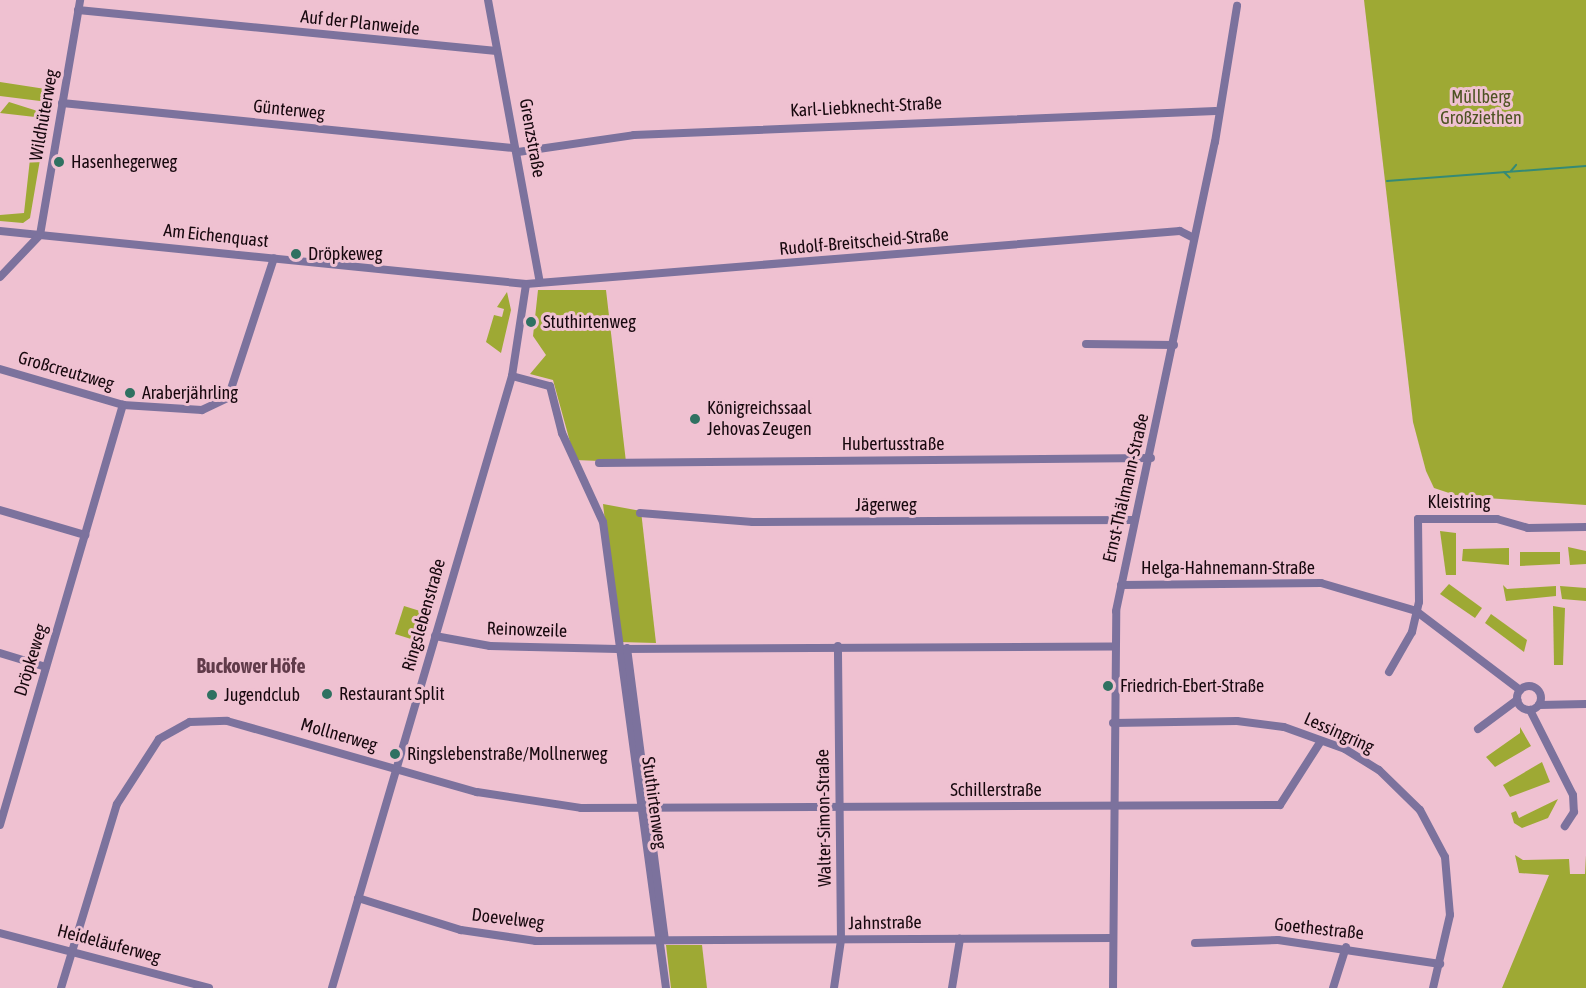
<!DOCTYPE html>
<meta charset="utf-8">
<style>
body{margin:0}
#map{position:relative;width:1586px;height:988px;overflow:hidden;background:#efc1d1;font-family:"Asap Condensed",sans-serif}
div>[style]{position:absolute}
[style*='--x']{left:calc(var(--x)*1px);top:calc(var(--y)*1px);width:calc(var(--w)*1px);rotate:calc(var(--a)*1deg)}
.green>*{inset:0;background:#9ea934}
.stream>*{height:2px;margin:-1px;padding:0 1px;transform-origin:1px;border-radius:1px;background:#348a76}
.minor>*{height:8px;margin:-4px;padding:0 4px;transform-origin:4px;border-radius:4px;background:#7c729d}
.minor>.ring{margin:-4px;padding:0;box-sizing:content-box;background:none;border:8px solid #7c729d;border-radius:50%}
.dots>*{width:16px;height:16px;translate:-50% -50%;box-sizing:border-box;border:3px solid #efc1d1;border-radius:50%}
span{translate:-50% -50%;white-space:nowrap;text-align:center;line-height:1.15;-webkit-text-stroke:6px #efc1d1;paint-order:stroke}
.street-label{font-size:18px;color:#17080e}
.park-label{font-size:18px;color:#4d5322}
.poi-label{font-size:18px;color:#17080e}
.left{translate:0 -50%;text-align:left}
.neighbourhood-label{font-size:20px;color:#613b4a;font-weight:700}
</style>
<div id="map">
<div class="green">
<i style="clip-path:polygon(1364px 0,1586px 0,1586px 505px,1458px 496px,1434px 488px,1426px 471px,1413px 422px)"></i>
<i style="clip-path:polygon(0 82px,52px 90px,49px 110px,40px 108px,40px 101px,0 96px)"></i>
<i style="clip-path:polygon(9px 102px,47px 114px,45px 130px,35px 117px,0 113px)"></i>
<i style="clip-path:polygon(32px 141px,43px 142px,30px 218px,23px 223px,0 221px,0 215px,24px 213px)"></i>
<i style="clip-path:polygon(538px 290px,606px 290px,626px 462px,575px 460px,553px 380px,530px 374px,546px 355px,533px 336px)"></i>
<i style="clip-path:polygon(507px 292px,511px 310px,501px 353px,486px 342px,494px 315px,502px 317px,504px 309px,497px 307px)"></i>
<i style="clip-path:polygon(603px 504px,641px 511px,656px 643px,619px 642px)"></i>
<i style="clip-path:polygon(1440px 531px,1456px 533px,1456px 575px,1446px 575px)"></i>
<i style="clip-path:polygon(1568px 547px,1586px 551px,1586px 564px,1570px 565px)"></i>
<i style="clip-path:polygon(1509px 548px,1509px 565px,1462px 561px,1463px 549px)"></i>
<i style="clip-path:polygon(1520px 552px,1560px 552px,1560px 564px,1520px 566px)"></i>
<i style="clip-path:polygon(1449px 584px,1482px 608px,1475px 618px,1440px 594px)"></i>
<i style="clip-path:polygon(1503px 585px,1507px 589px,1556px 586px,1556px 596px,1506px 601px)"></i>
<i style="clip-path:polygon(1560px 586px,1586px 588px,1586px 601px,1562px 599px)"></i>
<i style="clip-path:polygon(404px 606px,420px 611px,411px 639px,395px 634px)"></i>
<i style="clip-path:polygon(1553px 606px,1565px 608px,1563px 665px,1554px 665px)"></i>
<i style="clip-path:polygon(1491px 614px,1527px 640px,1524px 652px,1485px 623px)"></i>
<i style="clip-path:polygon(1520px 727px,1531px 746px,1495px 767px,1486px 757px,1520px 733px)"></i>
<i style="clip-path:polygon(1542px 762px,1550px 782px,1510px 797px,1503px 785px)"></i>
<i style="clip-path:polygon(1558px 799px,1548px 818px,1522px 828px,1514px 823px,1511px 813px,1516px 811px,1519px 818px)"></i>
<i style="clip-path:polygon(1515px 855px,1523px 860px,1569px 859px,1570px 874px,1585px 874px,1586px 855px,1586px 988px,1502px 988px,1549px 875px,1519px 873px)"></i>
<i style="clip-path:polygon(666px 945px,702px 945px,707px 988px,671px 988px)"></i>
</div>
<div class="stream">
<i style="--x:1511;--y:171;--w:8;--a:-50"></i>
<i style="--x:1504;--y:172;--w:8;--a:45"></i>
<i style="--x:1387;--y:181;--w:200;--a:-4.3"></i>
</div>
<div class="minor">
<i style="--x:488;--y:0;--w:287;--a:79.6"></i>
<i style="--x:78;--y:10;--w:418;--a:5.6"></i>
<i style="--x:62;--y:103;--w:452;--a:5.7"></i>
<i style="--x:518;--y:152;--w:117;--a:-8.3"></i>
<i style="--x:634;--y:135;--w:582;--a:-2.36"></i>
<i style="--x:0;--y:231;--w:529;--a:5.75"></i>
<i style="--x:526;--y:284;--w:656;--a:-4.63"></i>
<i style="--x:1180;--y:231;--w:13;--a:27"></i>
<i style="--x:0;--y:277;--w:58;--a:-46.4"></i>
<i style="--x:40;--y:235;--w:238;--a:-80.3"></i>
<i style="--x:1086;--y:344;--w:88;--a:0.7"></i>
<i style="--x:0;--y:369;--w:128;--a:16.3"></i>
<i style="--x:512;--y:376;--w:39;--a:15"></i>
<i style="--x:550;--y:386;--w:49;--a:75.7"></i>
<i style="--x:562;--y:433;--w:98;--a:65.3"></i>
<i style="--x:603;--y:522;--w:470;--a:82.3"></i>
<i style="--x:599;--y:463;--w:552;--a:-0.52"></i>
<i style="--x:0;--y:510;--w:89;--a:16.4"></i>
<i style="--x:640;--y:513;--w:113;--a:4.6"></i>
<i style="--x:753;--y:522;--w:380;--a:-0.3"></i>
<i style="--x:1121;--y:585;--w:200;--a:-0.6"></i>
<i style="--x:1321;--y:583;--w:99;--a:16.4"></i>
<i style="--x:1416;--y:611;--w:131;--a:37.2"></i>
<i style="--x:435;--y:636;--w:56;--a:10.3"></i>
<i style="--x:490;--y:646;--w:128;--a:1.3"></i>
<i style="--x:618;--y:649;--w:495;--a:-0.3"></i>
<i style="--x:627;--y:648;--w:294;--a:82.6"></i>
<i style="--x:0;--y:653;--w:48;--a:16.9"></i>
<i style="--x:1389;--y:672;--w:46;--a:-60.1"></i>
<i style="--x:1412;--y:632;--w:31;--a:-77"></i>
<i style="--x:1419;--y:602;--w:83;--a:-90.7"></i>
<i style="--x:1418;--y:519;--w:79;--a:0"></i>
<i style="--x:1497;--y:519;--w:32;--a:16"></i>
<i style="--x:1528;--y:528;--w:58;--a:-1"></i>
<i class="ring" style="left:1517px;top:686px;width:16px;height:16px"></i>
<i style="--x:1539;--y:705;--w:47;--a:-1.2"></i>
<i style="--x:1530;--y:710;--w:95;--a:63.2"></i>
<i style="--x:1573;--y:795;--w:17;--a:87"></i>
<i style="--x:1574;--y:812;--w:17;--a:123"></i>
<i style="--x:1113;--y:723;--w:124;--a:-0.9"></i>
<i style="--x:1237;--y:721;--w:47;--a:7.3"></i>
<i style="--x:1284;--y:727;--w:65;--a:19.8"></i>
<i style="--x:1345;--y:749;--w:40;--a:32"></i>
<i style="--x:1379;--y:770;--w:57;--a:44.3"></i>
<i style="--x:1420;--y:810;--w:53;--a:62"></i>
<i style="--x:1445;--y:857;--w:58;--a:85.1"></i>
<i style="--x:1450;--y:915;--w:75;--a:103.1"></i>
<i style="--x:1478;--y:729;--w:49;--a:-36.6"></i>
<i style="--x:0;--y:825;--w:438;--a:-73.7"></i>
<i style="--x:123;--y:405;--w:79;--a:3.6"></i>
<i style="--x:202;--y:410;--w:29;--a:-25"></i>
<i style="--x:228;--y:398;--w:147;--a:-71.8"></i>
<i style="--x:358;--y:898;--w:108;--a:17.3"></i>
<i style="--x:461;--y:930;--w:76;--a:8.3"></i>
<i style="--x:536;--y:941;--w:577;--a:-0.3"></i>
<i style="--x:0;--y:933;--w:216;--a:14.7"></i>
<i style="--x:1195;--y:943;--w:83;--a:-2.1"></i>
<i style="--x:1278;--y:940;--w:164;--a:8.4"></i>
<i style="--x:61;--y:988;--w:192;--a:-73.1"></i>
<i style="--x:117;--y:804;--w:77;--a:-57.1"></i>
<i style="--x:159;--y:739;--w:35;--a:-29"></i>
<i style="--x:190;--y:722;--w:37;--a:-2"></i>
<i style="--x:227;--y:721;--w:260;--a:15.9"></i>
<i style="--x:477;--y:792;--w:105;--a:8.7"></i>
<i style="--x:581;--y:808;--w:699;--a:-0.25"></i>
<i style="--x:1280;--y:805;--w:76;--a:-57.4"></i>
<i style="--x:332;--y:988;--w:638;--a:-73.61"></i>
<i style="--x:512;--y:376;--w:93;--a:-81.3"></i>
<i style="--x:834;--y:988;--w:49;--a:-81.7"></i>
<i style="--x:841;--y:940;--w:294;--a:-90.6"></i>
<i style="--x:952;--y:988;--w:50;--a:-80.7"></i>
<i style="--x:1113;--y:988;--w:377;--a:-89.5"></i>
<i style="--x:1116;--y:611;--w:479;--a:-78.1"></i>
<i style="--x:1215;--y:142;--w:138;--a:-80.8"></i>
<i style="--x:1333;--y:988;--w:43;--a:-72.4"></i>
</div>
<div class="dots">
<i style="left:59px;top:162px;background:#2f7161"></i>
<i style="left:296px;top:254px;background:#2f7161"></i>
<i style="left:531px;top:322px;background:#2f7161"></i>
<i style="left:130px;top:393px;background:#2f7161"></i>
<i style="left:695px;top:419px;background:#2f7161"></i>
<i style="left:1108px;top:686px;background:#2f7161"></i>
<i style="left:327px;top:694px;background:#2f7161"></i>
<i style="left:212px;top:695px;background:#2f7161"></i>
<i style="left:395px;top:754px;background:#2f7161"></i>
</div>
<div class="street-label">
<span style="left:360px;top:23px;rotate:6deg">Auf der Planweide</span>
<span style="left:866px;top:107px;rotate:-3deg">Karl-Liebknecht-Straße</span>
<span style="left:289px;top:110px;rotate:6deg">Günterweg</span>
<span style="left:44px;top:115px;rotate:-80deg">Wildhüterweg</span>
<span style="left:532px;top:138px;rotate:80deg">Grenzstraße</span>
<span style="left:216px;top:236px;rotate:6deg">Am Eichenquast</span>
<span style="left:864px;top:242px;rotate:-5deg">Rudolf-Breitscheid-Straße</span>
<span style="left:66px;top:371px;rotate:16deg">Großcreutzweg</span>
<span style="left:893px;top:444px">Hubertusstraße</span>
<span style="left:1126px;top:488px;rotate:-77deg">Ernst-Thälmann-Straße</span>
<span style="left:1459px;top:502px">Kleistring</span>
<span style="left:886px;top:505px">Jägerweg</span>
<span style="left:1228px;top:568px">Helga-Hahnemann-Straße</span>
<span style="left:424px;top:615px;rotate:-74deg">Ringslebenstraße</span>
<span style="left:527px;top:630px;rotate:2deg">Reinowzeile</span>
<span style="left:31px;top:660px;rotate:-73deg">Dröpkeweg</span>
<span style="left:1339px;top:733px;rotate:24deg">Lessingring</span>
<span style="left:339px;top:735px;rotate:16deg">Mollnerweg</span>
<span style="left:996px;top:790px">Schillerstraße</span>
<span style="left:654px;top:803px;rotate:82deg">Stuthirtenweg</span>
<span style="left:824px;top:818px;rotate:-91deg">Walter-Simon-Straße</span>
<span style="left:508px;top:919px;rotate:7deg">Doevelweg</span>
<span style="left:885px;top:923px;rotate:-1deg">Jahnstraße</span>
<span style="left:1319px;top:929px;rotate:6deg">Goethestraße</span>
<span style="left:109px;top:944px;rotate:15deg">Heideläuferweg</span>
</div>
<div class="park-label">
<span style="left:1481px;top:108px">Müllberg<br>Großziethen</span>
</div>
<div class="poi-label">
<span class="left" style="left:71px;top:162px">Hasenhegerweg</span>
<span class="left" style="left:308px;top:254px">Dröpkeweg</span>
<span class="left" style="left:543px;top:322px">Stuthirtenweg</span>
<span class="left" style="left:142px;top:393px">Araberjährling</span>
<span class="left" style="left:707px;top:419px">Königreichssaal<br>Jehovas Zeugen</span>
<span class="left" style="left:1120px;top:686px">Friedrich-Ebert-Straße</span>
<span class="left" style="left:339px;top:694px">Restaurant Split</span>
<span class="left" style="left:224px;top:695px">Jugendclub</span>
<span class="left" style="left:407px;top:754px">Ringslebenstraße/Mollnerweg</span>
</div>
<div class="neighbourhood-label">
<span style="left:251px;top:665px">Buckower Höfe</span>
</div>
</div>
